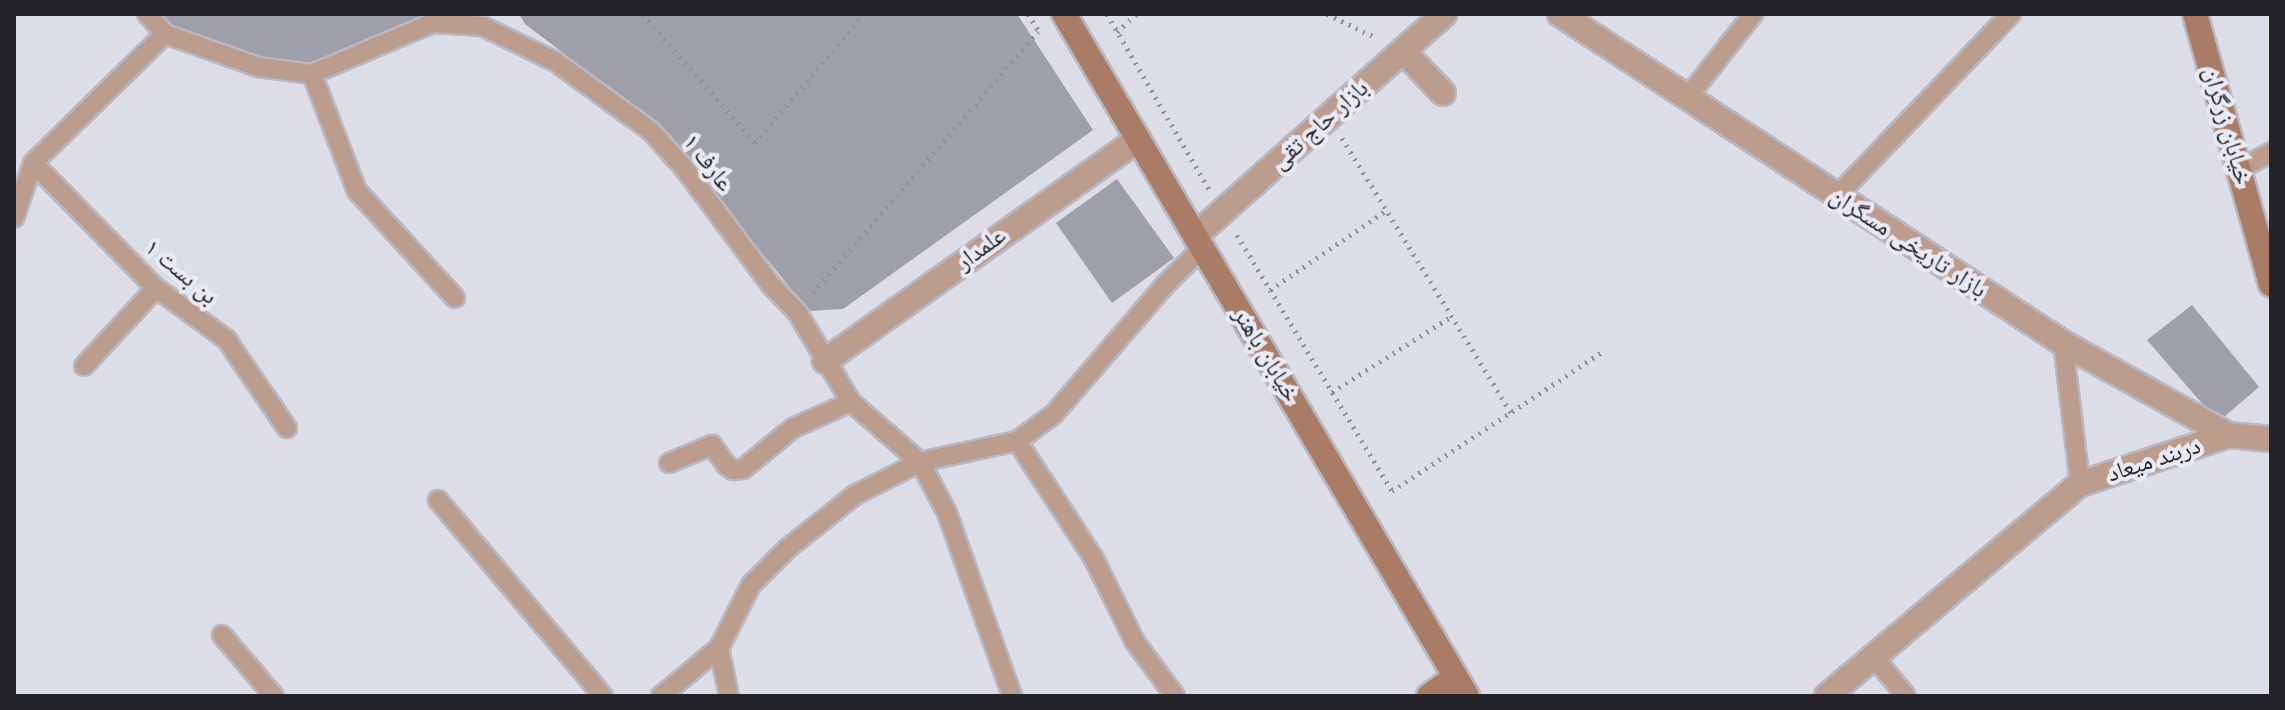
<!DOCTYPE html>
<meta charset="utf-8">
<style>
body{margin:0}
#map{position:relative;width:2285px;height:710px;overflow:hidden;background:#dddde8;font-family:"Fira Sans","Noto Naskh Arabic",sans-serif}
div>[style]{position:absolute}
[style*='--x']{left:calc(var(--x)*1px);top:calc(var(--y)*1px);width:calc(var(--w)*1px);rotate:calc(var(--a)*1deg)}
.building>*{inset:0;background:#9f9faa}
.path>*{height:5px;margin-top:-2.5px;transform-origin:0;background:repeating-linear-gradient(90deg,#909098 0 2px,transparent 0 8px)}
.roads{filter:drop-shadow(2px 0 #b8b8c2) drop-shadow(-2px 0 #b8b8c2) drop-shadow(0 2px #b8b8c2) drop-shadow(0 -2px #b8b8c2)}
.lane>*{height:18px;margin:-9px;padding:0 9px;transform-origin:9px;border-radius:9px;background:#bc9c8d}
.street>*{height:24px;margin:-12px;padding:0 12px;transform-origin:12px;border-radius:12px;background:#bc9c8d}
.secondary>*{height:24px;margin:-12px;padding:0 12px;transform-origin:12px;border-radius:12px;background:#aa7c66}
span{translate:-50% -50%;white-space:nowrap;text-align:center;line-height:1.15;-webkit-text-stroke:8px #eaeaf5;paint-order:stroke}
.street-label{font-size:24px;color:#242428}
.frame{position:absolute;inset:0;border:16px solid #242428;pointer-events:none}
</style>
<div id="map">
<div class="building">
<i style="clip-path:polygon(144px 14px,423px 14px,394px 34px,329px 62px,271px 62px,189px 35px)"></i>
<i style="clip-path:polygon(519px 14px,1017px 14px,1093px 130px,843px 309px,809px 311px,658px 125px,525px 24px)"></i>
<i style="clip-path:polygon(1117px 179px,1174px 258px,1112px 303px,1056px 223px)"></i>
<i style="clip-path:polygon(2192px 305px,2259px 387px,2218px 422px,2147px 340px)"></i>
</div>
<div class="path">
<i style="--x:643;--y:14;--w:171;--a:49"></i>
<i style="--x:755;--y:143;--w:169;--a:-49.8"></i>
<i style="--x:1028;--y:14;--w:19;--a:58"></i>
<i style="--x:1107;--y:14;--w:203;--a:59.8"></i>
<i style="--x:1327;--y:14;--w:55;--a:25.6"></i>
<i style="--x:1117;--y:32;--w:26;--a:-43"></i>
<i style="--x:1342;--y:138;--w:323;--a:58.4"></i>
<i style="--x:1237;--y:235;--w:299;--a:58.8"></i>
<i style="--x:1392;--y:491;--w:252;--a:-33.5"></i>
<i style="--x:1270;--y:290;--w:142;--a:-34.4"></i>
<i style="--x:813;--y:293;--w:345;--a:-49.3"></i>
<i style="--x:1332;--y:392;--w:142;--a:-32.3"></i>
</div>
<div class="roads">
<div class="lane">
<i style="--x:147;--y:14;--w:27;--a:48"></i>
<i style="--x:165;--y:34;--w:99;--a:19.5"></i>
<i style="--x:258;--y:67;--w:54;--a:7.4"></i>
<i style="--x:312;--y:74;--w:131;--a:-22.9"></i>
<i style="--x:433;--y:23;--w:49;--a:3.5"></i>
<i style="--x:482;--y:26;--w:82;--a:25.9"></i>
<i style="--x:556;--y:62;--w:117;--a:36"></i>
<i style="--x:651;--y:131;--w:50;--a:48.3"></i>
<i style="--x:684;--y:168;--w:146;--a:53.4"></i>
<i style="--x:771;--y:285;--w:37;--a:46"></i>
<i style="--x:797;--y:312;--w:105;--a:59"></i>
<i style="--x:851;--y:402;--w:91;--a:41"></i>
<i style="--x:920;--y:462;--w:58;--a:62.1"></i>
<i style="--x:947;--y:513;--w:194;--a:70.4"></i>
<i style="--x:312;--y:74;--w:125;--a:69"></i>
<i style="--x:357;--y:191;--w:145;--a:47.5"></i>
<i style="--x:1687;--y:98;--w:107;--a:-51.8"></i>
<i style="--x:33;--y:163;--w:175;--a:45.5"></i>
<i style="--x:156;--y:288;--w:87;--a:36.1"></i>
<i style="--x:226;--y:339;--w:108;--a:55.6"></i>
<i style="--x:2239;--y:170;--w:37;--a:-29"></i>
<i style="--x:1836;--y:197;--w:253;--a:-46.3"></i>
<i style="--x:14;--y:218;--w:58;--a:-70.9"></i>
<i style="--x:33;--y:163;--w:185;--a:-44.3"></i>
<i style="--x:2063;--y:343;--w:142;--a:83.1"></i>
<i style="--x:84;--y:366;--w:106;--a:-47.3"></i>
<i style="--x:1017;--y:441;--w:46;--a:-36.1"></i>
<i style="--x:1054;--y:414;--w:172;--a:-49.3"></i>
<i style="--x:1166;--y:284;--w:51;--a:-45"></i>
<i style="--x:669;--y:463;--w:47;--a:-22.7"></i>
<i style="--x:712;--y:445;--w:24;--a:55"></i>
<i style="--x:726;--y:465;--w:9;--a:36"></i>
<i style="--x:733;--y:470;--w:10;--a:-6"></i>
<i style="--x:743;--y:469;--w:65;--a:-39.4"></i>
<i style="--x:793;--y:428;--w:64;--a:-24.1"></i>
<i style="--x:438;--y:500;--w:256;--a:49.9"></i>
<i style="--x:222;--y:635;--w:80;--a:49.6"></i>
<i style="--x:1874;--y:657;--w:50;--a:50.6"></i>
<i style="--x:661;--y:696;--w:75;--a:-39.6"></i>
<i style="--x:729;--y:696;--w:49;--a:-101.8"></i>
<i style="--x:719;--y:648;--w:71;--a:-63.1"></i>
<i style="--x:751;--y:585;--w:51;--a:-45"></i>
<i style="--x:787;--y:549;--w:87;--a:-38.5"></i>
<i style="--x:855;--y:495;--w:73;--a:-26.9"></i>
<i style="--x:920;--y:462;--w:99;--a:-12.2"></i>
<i style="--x:1017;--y:441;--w:139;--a:56.8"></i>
<i style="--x:1093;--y:557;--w:95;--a:63.7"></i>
<i style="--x:1135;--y:642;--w:67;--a:53.5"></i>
</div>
<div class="street">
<i style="--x:1560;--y:14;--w:601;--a:33.19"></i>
<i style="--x:2063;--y:343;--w:189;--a:29.1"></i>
<i style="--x:2228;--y:435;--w:43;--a:5.3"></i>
<i style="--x:1403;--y:51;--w:58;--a:46.4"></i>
<i style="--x:1195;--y:236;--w:334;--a:-41.7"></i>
<i style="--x:825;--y:361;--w:384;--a:-35.3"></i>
<i style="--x:1827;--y:696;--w:330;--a:-40"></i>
<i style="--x:2080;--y:484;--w:156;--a:-18.3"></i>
</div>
<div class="secondary">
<i style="--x:1064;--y:14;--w:792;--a:59.42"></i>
<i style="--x:2195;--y:14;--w:281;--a:74.3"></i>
<i style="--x:1429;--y:696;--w:32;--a:-36"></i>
</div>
</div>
<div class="street-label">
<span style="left:1320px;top:125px;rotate:-42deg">بازار حاج تقی</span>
<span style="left:2227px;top:126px;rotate:74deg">خیابان زرگران</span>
<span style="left:708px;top:163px;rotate:52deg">عارف ۱</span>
<span style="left:1908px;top:243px;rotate:33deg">بازار تاریخی مسگران</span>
<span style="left:981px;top:249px;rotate:-36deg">علمدار</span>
<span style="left:181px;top:272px;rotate:40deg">بن بست ۱</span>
<span style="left:1266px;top:355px;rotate:59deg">خیابان باهنر</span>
<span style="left:2154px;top:460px;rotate:-18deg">دربند میعاد</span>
</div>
<div class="frame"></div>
</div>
